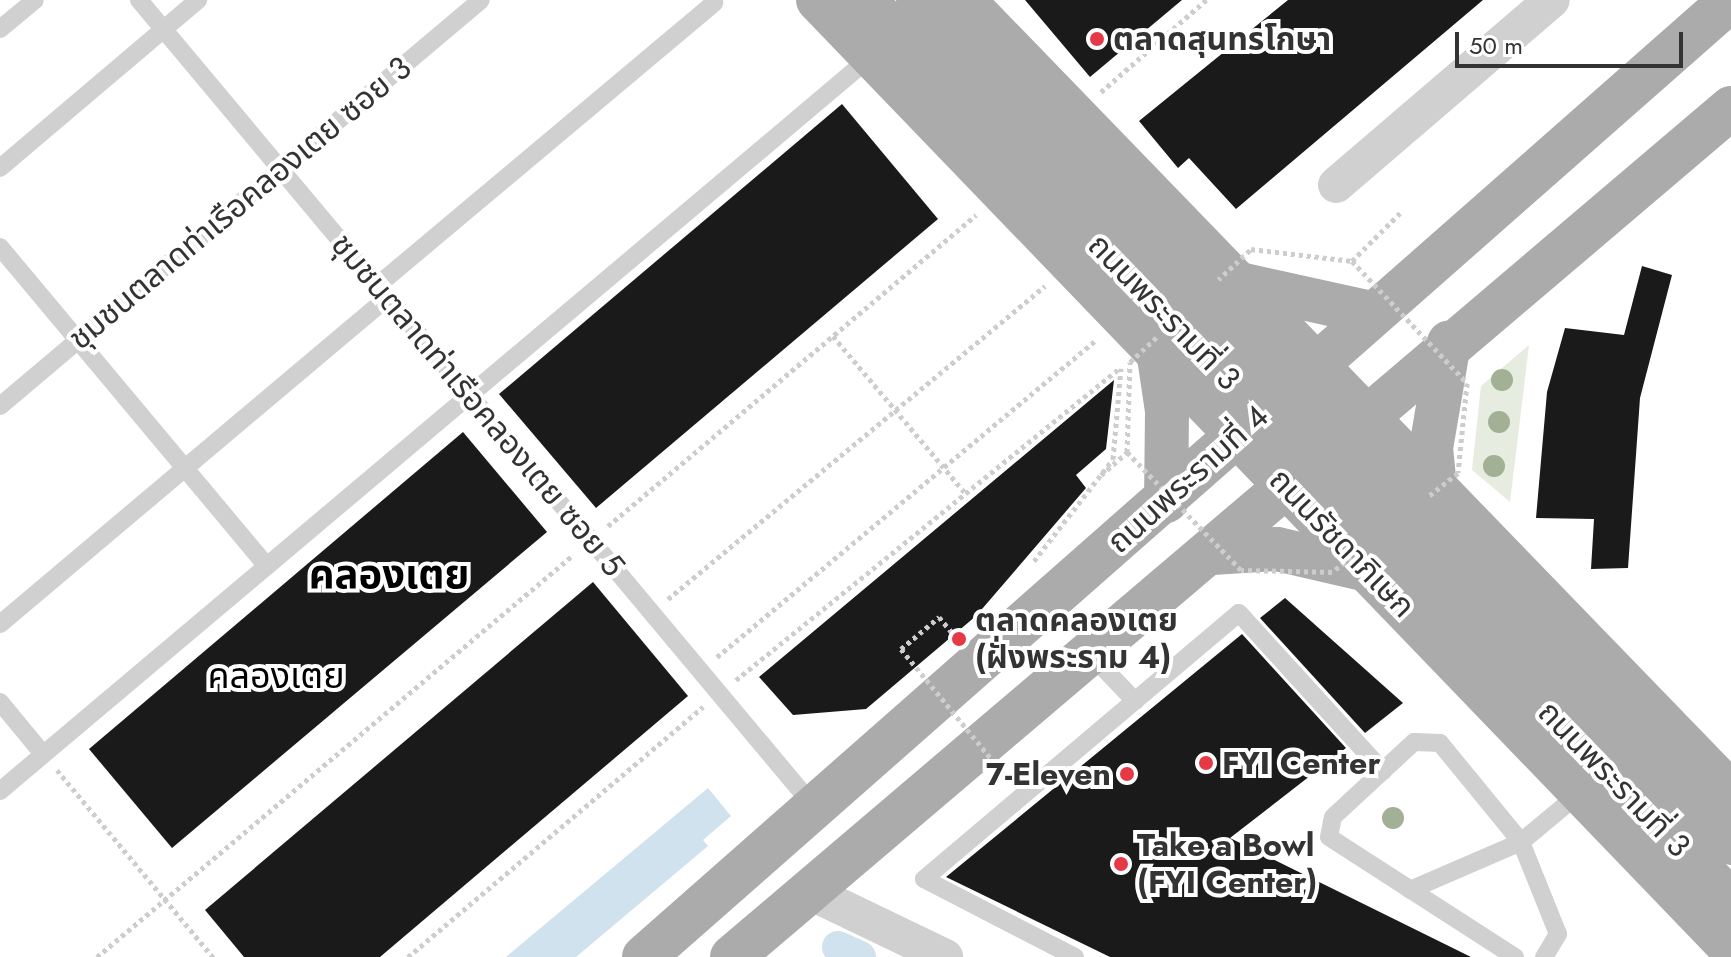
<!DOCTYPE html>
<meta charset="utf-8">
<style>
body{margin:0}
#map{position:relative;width:1731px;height:957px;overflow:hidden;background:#fff;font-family:Jost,"Noto Sans Thai",sans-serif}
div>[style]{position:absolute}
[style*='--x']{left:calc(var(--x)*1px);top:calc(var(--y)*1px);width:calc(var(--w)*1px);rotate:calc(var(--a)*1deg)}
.green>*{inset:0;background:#e6ecdf}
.water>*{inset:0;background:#cfe2ee}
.canal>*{height:32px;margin:-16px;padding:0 16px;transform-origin:16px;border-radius:16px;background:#cfe2ee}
.building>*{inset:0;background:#1a1a1a}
.path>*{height:5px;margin-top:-2.5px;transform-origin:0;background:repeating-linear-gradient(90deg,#cdcdcd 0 4px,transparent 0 8px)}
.lane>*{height:18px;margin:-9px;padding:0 9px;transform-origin:9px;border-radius:9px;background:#d0d0d0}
.street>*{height:36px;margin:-18px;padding:0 18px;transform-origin:18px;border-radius:18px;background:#d0d0d0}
.primary>*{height:44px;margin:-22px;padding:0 22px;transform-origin:22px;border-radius:22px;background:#ababab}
.path-bridge>*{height:5px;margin-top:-2.5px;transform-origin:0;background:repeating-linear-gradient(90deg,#cdcdcd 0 4px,transparent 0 8px)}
.primary-bridge>*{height:44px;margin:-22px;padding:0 22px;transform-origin:22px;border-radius:22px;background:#ababab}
.trees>*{width:22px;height:22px;margin:-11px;border-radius:50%;background:#a2b095}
.dots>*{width:22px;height:22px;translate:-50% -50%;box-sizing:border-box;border:4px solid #fff;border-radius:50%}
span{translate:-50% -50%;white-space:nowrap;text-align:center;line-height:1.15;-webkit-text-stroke:8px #fff;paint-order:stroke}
.poi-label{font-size:32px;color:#333;font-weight:700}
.left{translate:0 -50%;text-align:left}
.right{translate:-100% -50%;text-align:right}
.street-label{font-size:32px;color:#333}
.quarter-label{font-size:36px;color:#000}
.district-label{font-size:40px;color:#000;font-weight:700}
.scale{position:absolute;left:1455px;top:32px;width:228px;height:36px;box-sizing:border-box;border:4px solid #333;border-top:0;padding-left:10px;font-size:24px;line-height:28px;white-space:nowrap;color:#333;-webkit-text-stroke:6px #fff;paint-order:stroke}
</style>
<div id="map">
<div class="green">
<i style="clip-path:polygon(1529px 345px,1510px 502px,1472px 470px,1481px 386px)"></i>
</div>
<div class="water">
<i style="clip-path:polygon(708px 788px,731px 816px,703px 840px,708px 846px,576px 957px,506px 957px)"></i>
</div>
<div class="canal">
<i style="--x:838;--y:947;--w:24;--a:24"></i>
</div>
<div class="building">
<i style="clip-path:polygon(1025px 0,1182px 0,1090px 77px)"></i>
<i style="clip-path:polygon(1288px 0,1483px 0,1236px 209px,1189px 158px,1178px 168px,1139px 121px)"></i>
<i style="clip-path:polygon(842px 104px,938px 219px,596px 508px,499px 394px)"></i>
<i style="clip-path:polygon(1642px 266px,1672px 275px,1640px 398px,1628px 568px,1591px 569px,1594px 519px,1536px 518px,1547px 392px,1565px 328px,1624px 335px)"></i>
<i style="clip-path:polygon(1114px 380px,1106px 449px,1076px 475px,1086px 488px,976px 616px,866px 709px,793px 715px,759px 677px)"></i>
<i style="clip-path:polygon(463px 432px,547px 532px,172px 848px,89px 749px)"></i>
<i style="clip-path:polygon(593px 582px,688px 696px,380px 957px,244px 957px,205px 910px)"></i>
<i style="clip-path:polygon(1285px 598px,1403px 703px,1365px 733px,1260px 618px)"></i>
<i style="clip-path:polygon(1242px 634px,1346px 748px,1230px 838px,1471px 957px,1110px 957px,946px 877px)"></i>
</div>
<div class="path">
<i style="--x:1101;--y:92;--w:140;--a:-41.2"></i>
<i style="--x:1352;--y:261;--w:69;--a:-45"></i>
<i style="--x:833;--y:336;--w:207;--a:49.9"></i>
<i style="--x:1101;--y:475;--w:35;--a:-41"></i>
<i style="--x:608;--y:526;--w:482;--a:-40.2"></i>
<i style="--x:1034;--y:561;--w:129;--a:-52.2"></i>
<i style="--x:1113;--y:459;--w:91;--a:-85"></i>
<i style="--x:668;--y:599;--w:490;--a:-39.7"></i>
<i style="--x:901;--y:649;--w:50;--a:-40.1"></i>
<i style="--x:939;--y:617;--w:25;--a:50"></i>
<i style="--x:717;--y:657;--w:494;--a:-39.9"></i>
<i style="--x:736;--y:680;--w:496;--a:-39.1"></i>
<i style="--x:57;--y:770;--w:244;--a:50.2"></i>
<i style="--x:97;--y:957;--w:623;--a:-40.18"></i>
<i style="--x:408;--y:957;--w:387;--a:-40.3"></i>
</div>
<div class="lane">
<i style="--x:139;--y:0;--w:1053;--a:50.08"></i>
<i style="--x:0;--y:29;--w:45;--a:-39.6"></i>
<i style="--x:0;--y:168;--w:260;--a:-40.3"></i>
<i style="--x:0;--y:247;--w:416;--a:50.1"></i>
<i style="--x:378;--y:285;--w:439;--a:-40"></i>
<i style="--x:0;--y:406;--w:629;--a:-40.17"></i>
<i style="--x:0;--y:624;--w:507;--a:-40.12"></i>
<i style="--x:1091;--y:655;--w:64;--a:46.3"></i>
<i style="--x:0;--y:702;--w:67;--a:50.4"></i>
<i style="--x:0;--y:791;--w:1140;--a:-40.13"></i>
<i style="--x:1410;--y:890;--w:121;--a:-23.4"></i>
<i style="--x:1521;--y:842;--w:78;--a:-39.8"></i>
<i style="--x:1075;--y:957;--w:170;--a:-152.7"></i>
<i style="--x:924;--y:879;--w:412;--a:-40.2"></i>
<i style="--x:1239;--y:613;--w:214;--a:47.7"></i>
<i style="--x:1515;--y:957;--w:221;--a:-147.2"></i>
<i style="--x:1329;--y:837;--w:20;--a:-79"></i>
<i style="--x:1333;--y:817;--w:110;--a:-42.8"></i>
<i style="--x:1414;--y:742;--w:26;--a:2"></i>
<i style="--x:1440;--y:743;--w:128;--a:50.7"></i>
<i style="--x:1521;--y:842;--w:99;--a:68.1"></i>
<i style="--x:1558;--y:934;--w:27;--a:121"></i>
</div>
<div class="street">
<i style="--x:1336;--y:185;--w:284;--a:-40.6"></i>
<i style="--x:810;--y:892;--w:150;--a:25.7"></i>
</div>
<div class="primary">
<i style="--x:818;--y:0;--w:1316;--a:46.08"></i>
<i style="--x:963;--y:0;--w:1104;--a:45.92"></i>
<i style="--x:1244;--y:285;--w:130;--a:12.4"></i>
<i style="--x:1158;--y:350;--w:62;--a:81.6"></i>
<i style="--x:1167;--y:411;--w:90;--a:90.6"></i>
<i style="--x:1435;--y:488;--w:40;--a:-95.7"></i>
<i style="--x:1431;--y:448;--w:107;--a:-80.3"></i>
<i style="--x:1212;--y:553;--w:65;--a:-3.5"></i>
<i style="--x:1277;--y:549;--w:92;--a:13.1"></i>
<i style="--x:644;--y:957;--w:1448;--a:-41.36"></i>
<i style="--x:732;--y:957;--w:1311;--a:-40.36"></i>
</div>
<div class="path-bridge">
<i style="--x:1251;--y:249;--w:102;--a:6.8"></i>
<i style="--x:1352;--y:261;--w:168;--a:46.7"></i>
<i style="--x:1467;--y:383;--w:90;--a:95.7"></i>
<i style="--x:1458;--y:473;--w:160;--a:141.8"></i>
<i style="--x:1332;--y:572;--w:91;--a:-178.7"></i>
<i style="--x:1241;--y:570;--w:164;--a:-134"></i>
<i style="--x:1127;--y:452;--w:90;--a:-88.1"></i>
<i style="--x:1130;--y:362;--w:166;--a:-43"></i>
<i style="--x:901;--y:649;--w:159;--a:50.6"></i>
</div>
<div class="primary-bridge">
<i style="--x:864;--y:0;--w:1250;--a:46.1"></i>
<i style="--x:918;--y:0;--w:1171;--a:46.04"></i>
</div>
<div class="trees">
<i style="left:1502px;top:380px"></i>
<i style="left:1499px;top:422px"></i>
<i style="left:1494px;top:466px"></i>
<i style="left:1393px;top:818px"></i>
</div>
<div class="dots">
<i style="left:1097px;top:39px;background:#e63946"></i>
<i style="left:959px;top:639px;background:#e63946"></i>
<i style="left:1206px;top:763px;background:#e63946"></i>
<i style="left:1127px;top:774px;background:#e63946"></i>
<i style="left:1121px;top:864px;background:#e63946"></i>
</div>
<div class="poi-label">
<span class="left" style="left:1113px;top:39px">ตลาดสุนทรโกษา</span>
<span class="left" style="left:975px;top:639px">ตลาดคลองเตย<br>(ฝั่งพระราม 4)</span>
<span class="left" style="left:1222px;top:763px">FYI Center</span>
<span class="right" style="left:1111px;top:774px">7-Eleven</span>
<span class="left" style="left:1137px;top:864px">Take a Bowl<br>(FYI Center)</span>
</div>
<div class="street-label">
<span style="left:240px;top:203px;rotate:-40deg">ชุมชนตลาดท่าเรือคลองเตย ซอย 3</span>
<span style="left:1164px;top:312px;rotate:46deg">ถนนพระรามที่ 3</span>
<span style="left:478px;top:405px;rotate:50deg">ชุมชนตลาดท่าเรือคลองเตย ซอย 5</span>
<span style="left:1188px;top:479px;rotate:-42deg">ถนนพระรามที่ 4</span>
<span style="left:1342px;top:543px;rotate:46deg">ถนนรัชดาภิเษก</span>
<span style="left:1614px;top:779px;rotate:46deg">ถนนพระรามที่ 3</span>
</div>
<div class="quarter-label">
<span style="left:276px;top:676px">คลองเตย</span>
</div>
<div class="district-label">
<span style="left:389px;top:574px">คลองเตย</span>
</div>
<div class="scale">50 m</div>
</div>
